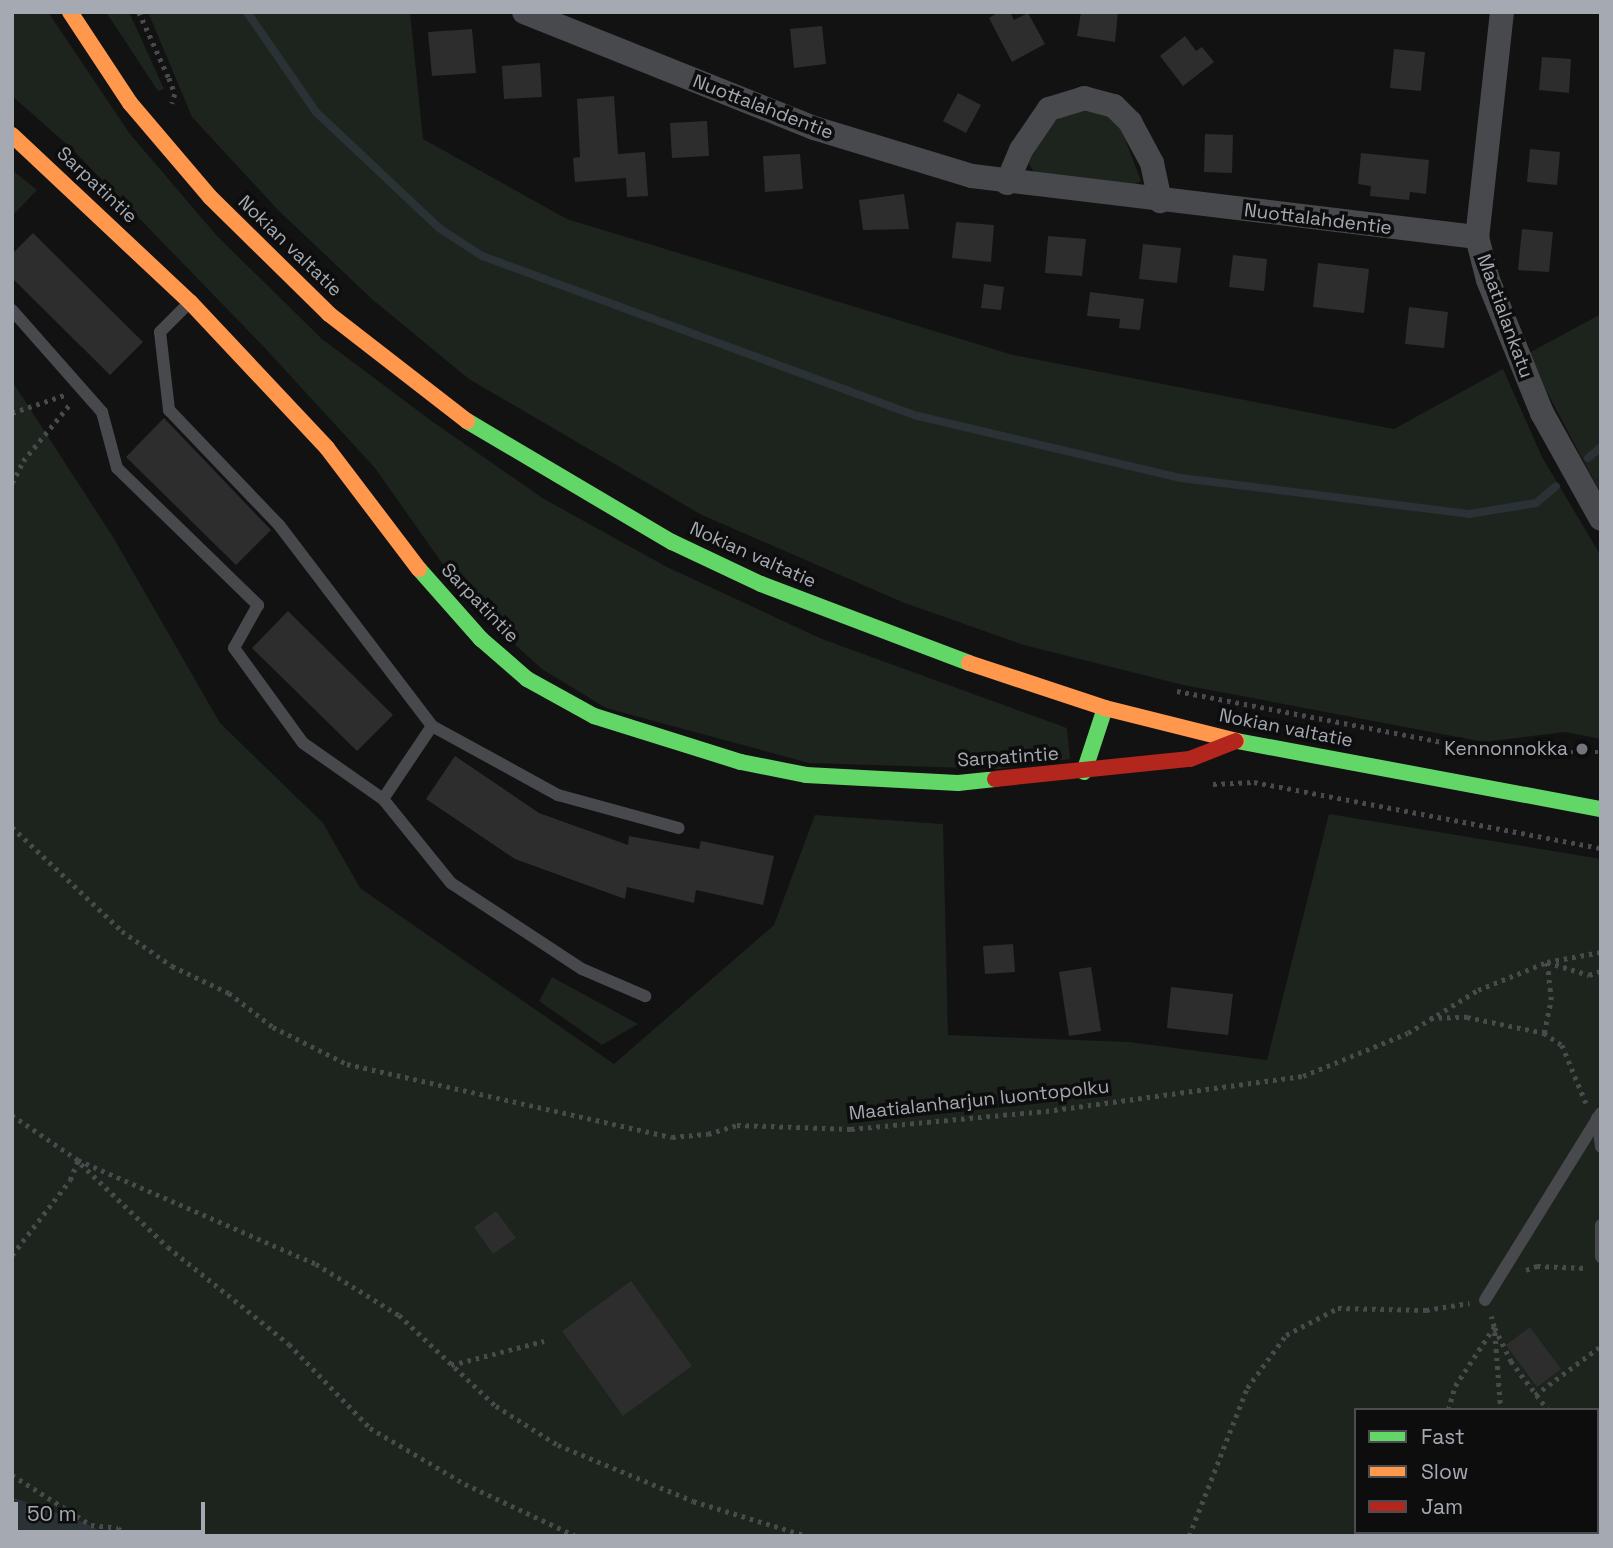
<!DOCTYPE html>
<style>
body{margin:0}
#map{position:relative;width:1613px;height:1548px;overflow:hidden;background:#121213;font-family:"Space Grotesk",sans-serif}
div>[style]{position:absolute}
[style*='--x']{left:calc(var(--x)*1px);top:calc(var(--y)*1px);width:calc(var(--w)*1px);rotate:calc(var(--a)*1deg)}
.green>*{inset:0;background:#1d231d}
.water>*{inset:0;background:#2b3236}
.stream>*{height:8px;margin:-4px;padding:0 4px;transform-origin:4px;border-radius:4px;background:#2b3236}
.building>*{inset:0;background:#2d2d2e}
.path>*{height:4.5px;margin-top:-2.25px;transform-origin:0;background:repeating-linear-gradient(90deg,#494a4c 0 3.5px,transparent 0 8.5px)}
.lane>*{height:12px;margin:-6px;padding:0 6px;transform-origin:6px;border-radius:6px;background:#47494c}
.street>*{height:24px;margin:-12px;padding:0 12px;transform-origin:12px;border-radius:12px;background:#47494c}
.fast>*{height:16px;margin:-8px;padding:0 8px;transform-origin:8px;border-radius:8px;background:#63d668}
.slow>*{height:16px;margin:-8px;padding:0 8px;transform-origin:8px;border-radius:8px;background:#ff974d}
.jam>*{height:16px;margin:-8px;padding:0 8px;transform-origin:8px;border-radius:8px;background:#b3261e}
.dots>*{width:19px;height:19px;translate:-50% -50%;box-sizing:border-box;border:4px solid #0d0d0e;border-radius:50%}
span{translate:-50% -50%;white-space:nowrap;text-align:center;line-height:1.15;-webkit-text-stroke:7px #0d0d0e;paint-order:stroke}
.street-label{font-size:19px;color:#a5aab2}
.poi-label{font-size:19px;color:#a5aab2}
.right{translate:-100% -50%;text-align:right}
.frame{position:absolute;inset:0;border:14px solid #a5aab2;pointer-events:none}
.legend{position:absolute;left:1354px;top:1408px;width:245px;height:126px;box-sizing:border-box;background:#0d0d0e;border:2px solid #4a4c50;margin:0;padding:9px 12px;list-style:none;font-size:21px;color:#a5aab2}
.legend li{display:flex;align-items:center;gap:14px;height:35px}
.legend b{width:35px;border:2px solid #4a4c50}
.scale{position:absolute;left:14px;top:1502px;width:191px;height:32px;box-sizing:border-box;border:4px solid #a5aab2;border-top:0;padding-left:9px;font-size:21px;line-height:24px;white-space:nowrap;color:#a5aab2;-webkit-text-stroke:5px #0d0d0e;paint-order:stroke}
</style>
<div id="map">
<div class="green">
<i style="clip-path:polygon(12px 12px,48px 12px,130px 134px,217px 236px,322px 339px,433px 422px,544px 499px,667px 567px,822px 639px,1067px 728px,1070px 759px,999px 769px,809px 763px,606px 708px,542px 669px,473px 607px,375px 468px,264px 347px,71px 148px,12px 96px)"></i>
<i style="clip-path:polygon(106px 12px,129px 12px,164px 89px,158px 91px)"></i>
<i style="clip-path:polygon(148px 12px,410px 12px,423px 139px,567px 219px,1013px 355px,1394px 429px,1503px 369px,1542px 457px,1601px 556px,1601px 739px,1565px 732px,1484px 742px,1183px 685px,1024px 645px,902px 602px,702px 515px,469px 379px,373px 300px,279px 211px,192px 117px)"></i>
<i style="clip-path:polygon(1086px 110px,1106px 114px,1122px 131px,1141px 181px,1131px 186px,1034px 172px,1028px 163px,1041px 134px,1066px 112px)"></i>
<i style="clip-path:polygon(12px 170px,37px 190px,12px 216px)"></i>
<i style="clip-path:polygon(1601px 314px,1601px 494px,1527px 354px)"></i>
<i style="clip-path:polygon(evenodd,12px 381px,113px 537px,220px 723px,323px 823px,360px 888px,614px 1064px,774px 925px,815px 815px,943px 824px,948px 1035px,1129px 1042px,1267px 1060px,1329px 814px,1601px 859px,1601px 1536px,110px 1536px,12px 1497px,12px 381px,1356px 1410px,1597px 1410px,1597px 1532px,1356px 1532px,1356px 1410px)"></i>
<i style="clip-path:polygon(552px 977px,638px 1024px,602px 1045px,539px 1001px)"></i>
</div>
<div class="water">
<i style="clip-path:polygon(12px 1497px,85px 1523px,110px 1536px,12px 1536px)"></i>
</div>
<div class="stream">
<i style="--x:247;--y:12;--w:121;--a:55.4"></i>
<i style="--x:316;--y:112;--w:169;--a:43.3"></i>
<i style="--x:439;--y:228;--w:51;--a:33.1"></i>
<i style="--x:482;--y:256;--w:464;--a:20.2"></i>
<i style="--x:918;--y:416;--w:270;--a:13.3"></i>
<i style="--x:1181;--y:478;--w:290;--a:7.1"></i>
<i style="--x:1469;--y:514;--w:68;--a:-9.3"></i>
<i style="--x:1536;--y:503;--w:26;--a:-40"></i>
<i style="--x:1588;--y:458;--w:17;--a:-40"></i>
</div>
<div class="building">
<i style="clip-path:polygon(999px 12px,1010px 12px,1014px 20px,1028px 13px,1045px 44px,1012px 62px,989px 18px)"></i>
<i style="clip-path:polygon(1081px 12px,1118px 12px,1115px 42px,1077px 36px)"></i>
<i style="clip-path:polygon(822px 26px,826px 64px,794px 68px,790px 29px)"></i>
<i style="clip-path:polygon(472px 29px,476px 73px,432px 76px,428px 32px)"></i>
<i style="clip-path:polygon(1185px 36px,1196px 51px,1202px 47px,1214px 62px,1183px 86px,1160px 56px)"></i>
<i style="clip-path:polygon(1394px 49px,1425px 52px,1421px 91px,1390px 88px)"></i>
<i style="clip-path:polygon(1542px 57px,1571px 59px,1569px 93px,1539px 90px)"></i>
<i style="clip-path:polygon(540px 63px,542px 97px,504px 99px,502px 66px)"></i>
<i style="clip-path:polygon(958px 93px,981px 105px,966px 133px,943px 121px)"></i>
<i style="clip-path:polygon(614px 96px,618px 154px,645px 152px,648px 196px,627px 197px,626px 178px,575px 182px,573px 158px,580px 157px,577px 99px)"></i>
<i style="clip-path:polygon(707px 121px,709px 156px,672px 158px,670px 123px)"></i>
<i style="clip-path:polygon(1205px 134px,1233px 135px,1232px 173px,1204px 172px)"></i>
<i style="clip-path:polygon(1530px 149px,1560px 152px,1557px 185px,1527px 182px)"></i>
<i style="clip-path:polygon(1361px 153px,1429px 160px,1426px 194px,1410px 192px,1409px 200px,1370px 196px,1371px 186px,1358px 184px)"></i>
<i style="clip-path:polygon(800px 154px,803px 189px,765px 192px,763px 156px)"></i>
<i style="clip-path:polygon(904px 194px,909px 229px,863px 230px,859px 200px)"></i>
<i style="clip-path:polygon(956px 222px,994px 225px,991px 262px,952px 258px)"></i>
<i style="clip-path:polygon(1522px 229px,1553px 232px,1549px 272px,1518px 270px)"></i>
<i style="clip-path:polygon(33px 233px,143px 342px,110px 375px,12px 278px,12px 254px)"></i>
<i style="clip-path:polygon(1048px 236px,1086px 239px,1082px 276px,1045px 273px)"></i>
<i style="clip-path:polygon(1143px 244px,1181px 248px,1177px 283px,1139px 279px)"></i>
<i style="clip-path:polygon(1233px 255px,1267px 259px,1264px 291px,1229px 287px)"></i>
<i style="clip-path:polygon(1318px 263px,1369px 269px,1364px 313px,1313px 307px)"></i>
<i style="clip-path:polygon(984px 284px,1004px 287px,1001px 310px,981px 308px)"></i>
<i style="clip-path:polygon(1090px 292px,1144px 299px,1140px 330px,1119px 328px,1120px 319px,1087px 316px)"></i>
<i style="clip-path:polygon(1409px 307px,1448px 312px,1444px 348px,1405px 344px)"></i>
<i style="clip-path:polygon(164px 418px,271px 530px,236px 565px,126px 457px)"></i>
<i style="clip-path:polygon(288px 611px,393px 715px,357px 751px,252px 648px)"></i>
<i style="clip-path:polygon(455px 756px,539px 813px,628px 845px,629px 836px,699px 849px,701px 841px,774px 856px,763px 905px,696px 890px,694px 903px,627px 887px,625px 899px,515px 859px,426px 799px)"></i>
<i style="clip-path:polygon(1013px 944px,1015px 972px,985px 974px,983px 946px)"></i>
<i style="clip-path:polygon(1091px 967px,1101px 1031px,1069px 1036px,1059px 972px)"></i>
<i style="clip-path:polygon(1171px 987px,1233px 994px,1228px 1035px,1167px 1028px)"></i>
<i style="clip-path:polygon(496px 1211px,516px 1238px,493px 1254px,474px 1227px)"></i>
<i style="clip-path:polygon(631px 1281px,692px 1366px,623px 1416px,562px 1331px)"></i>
<i style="clip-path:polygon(1530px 1327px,1561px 1369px,1537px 1387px,1506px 1345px)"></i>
</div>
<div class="path">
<i style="--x:139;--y:12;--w:72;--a:65.6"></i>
<i style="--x:169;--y:78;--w:17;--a:69"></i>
<i style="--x:175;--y:94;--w:10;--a:107"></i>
<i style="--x:12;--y:413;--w:56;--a:-18.8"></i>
<i style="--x:12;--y:483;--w:25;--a:-63"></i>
<i style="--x:23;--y:461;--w:74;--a:-50.5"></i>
<i style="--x:1177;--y:691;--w:322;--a:10.9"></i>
<i style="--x:1493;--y:752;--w:108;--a:0"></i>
<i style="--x:1213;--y:784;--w:41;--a:-2.8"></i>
<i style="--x:1254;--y:782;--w:353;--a:10.8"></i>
<i style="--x:12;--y:827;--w:151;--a:43.4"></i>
<i style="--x:122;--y:931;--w:61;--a:35"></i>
<i style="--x:172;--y:966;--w:63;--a:25.3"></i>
<i style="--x:229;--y:993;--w:56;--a:37.7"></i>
<i style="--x:273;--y:1027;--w:83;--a:26.6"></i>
<i style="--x:347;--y:1064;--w:333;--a:12.7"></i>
<i style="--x:672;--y:1137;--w:36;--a:-5"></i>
<i style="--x:708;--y:1134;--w:30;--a:-17"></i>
<i style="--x:737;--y:1125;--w:114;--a:2"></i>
<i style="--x:851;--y:1129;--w:204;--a:-5.3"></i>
<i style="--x:1054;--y:1110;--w:251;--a:-7.8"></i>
<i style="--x:1303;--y:1076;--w:113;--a:-22.3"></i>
<i style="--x:1408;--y:1033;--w:82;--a:-31.6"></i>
<i style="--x:1478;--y:990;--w:74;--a:-22.1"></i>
<i style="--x:1547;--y:962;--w:44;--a:17.2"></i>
<i style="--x:1589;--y:975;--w:13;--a:-18"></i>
<i style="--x:1430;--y:1018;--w:37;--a:-2"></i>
<i style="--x:1467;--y:1017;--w:79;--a:11.7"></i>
<i style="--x:1544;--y:1033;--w:22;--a:34"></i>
<i style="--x:1562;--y:1045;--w:63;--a:67.5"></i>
<i style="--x:1544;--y:1033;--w:34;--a:-78"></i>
<i style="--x:1551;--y:1000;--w:38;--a:-96"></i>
<i style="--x:1547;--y:962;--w:55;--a:-10.5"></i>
<i style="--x:12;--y:1115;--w:80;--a:34.3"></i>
<i style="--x:78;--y:1160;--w:260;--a:23.6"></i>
<i style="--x:316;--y:1264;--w:97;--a:31.6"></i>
<i style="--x:399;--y:1315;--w:133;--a:43.2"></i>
<i style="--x:496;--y:1406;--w:73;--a:32.2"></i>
<i style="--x:558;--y:1445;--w:146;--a:22.5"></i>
<i style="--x:693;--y:1501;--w:119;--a:17.1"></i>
<i style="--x:81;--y:1164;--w:120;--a:43.7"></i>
<i style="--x:168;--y:1247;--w:155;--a:38.7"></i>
<i style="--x:289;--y:1344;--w:117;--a:46"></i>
<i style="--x:370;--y:1428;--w:110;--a:30.5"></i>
<i style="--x:465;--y:1484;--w:123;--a:25.1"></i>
<i style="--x:12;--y:1255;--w:95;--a:-52.3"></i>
<i style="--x:70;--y:1180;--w:22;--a:-68"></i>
<i style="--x:1526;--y:1270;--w:12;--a:-20"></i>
<i style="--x:1537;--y:1266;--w:49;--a:2.3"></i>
<i style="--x:1495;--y:1328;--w:37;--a:64"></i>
<i style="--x:1511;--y:1361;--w:61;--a:52.9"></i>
<i style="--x:1495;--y:1332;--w:78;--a:85.6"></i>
<i style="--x:451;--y:1365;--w:96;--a:-14.5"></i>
<i style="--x:1535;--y:1395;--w:82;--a:-36.6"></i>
<i style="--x:1448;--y:1410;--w:25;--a:-74"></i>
<i style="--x:1455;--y:1386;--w:71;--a:-56.5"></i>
<i style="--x:1494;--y:1327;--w:11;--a:-105"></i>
<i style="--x:1597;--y:1446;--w:4;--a:27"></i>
<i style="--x:12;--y:1475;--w:93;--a:32.3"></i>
<i style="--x:91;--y:1525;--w:27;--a:6"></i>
<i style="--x:118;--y:1528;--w:14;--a:34"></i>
<i style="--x:1460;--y:1532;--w:6;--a:45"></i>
<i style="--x:1544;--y:1532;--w:4;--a:76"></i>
<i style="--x:1189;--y:1536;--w:159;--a:-68.6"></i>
<i style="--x:1247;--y:1388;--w:66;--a:-53.7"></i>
<i style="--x:1286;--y:1335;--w:59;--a:-27.4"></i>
<i style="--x:1338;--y:1308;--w:88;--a:1.3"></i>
<i style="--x:1426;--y:1310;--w:44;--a:-9.2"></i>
<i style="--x:1597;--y:1536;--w:5;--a:-37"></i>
</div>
<div class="lane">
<i style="--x:189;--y:303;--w:41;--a:135"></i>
<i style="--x:160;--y:332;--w:79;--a:83.4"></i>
<i style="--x:169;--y:410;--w:159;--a:46.3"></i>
<i style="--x:279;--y:525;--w:253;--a:52.7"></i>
<i style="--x:432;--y:726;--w:88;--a:123.9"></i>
<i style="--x:12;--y:310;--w:136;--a:48.6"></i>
<i style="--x:102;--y:412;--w:58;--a:75"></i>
<i style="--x:117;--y:468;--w:197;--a:44.2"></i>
<i style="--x:258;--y:605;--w:49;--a:119.2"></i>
<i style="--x:234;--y:648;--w:117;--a:54"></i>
<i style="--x:303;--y:743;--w:98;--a:35"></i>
<i style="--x:383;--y:799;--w:108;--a:51"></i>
<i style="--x:451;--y:883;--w:157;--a:33.3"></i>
<i style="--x:582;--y:969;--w:69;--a:23.2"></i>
<i style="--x:432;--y:726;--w:144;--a:28.7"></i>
<i style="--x:558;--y:795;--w:125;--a:15.3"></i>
<i style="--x:1597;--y:1118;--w:29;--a:82"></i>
<i style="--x:1601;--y:1225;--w:32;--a:90"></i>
<i style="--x:1485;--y:1300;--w:220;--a:-58.2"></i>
</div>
<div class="street">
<i style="--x:524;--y:12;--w:312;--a:21.8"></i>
<i style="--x:814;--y:128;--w:165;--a:16.9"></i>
<i style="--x:972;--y:176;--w:509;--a:6.89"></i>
<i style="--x:1502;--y:12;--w:226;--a:96.3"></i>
<i style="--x:1477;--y:237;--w:44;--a:75.7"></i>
<i style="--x:1488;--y:280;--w:144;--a:67.9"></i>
<i style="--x:1542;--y:413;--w:121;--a:60.9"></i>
<i style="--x:1007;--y:183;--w:36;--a:-67"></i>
<i style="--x:1021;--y:150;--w:50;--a:-55.7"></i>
<i style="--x:1049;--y:109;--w:37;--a:-17"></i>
<i style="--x:1084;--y:98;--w:31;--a:15"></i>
<i style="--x:1114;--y:106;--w:23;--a:45"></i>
<i style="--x:1130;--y:122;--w:47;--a:61.8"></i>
<i style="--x:1152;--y:163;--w:39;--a:78"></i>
</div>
<div class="fast">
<i style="--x:467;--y:421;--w:238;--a:30.6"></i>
<i style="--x:672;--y:542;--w:98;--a:25.3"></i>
<i style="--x:761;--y:584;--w:222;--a:20.8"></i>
<i style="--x:419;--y:569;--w:94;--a:48.5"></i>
<i style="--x:481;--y:639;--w:61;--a:41"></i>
<i style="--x:527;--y:679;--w:77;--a:28.9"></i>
<i style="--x:594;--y:716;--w:154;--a:17.4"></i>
<i style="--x:741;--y:762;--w:66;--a:11.3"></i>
<i style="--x:806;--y:775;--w:152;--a:3"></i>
<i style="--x:958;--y:783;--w:37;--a:-6"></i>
<i style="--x:1237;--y:741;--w:370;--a:10.6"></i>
<i style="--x:1084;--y:772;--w:67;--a:-71.8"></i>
</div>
<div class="slow">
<i style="--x:70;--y:12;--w:109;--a:56.6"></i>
<i style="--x:130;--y:103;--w:123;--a:49.6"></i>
<i style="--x:210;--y:197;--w:167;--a:44.5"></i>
<i style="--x:329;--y:314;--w:175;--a:37.8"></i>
<i style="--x:12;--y:135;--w:244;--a:43.2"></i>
<i style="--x:190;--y:302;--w:200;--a:46.8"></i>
<i style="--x:327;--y:448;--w:152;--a:52.8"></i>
<i style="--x:969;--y:663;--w:143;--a:18.3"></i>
<i style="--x:1105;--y:708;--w:136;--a:14"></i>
</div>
<div class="jam">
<i style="--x:995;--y:779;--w:196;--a:-5.9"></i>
<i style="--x:1190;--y:759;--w:49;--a:-21.4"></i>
</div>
<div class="dots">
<i style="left:1582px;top:749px;background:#72757a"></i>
</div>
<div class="street-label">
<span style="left:763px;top:107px;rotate:21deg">Nuottalahdentie</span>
<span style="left:97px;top:185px;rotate:43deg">Sarpatintie</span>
<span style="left:1318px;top:219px;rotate:7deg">Nuottalahdentie</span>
<span style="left:290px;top:246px;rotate:44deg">Nokian valtatie</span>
<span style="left:1505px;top:316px;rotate:70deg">Maatialankatu</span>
<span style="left:753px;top:555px;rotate:24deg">Nokian valtatie</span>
<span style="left:480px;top:603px;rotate:46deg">Sarpatintie</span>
<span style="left:1286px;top:728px;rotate:11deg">Nokian valtatie</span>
<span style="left:1008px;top:757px;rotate:-4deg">Sarpatintie</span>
<span style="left:979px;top:1100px;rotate:-6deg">Maatialanharjun luontopolku</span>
</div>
<div class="poi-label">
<span class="right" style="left:1568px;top:749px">Kennonnokka</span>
</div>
<div class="frame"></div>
<ul class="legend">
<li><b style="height:9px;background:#63d668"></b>Fast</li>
<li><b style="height:9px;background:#ff974d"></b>Slow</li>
<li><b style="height:9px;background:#b3261e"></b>Jam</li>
</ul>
<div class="scale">50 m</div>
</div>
